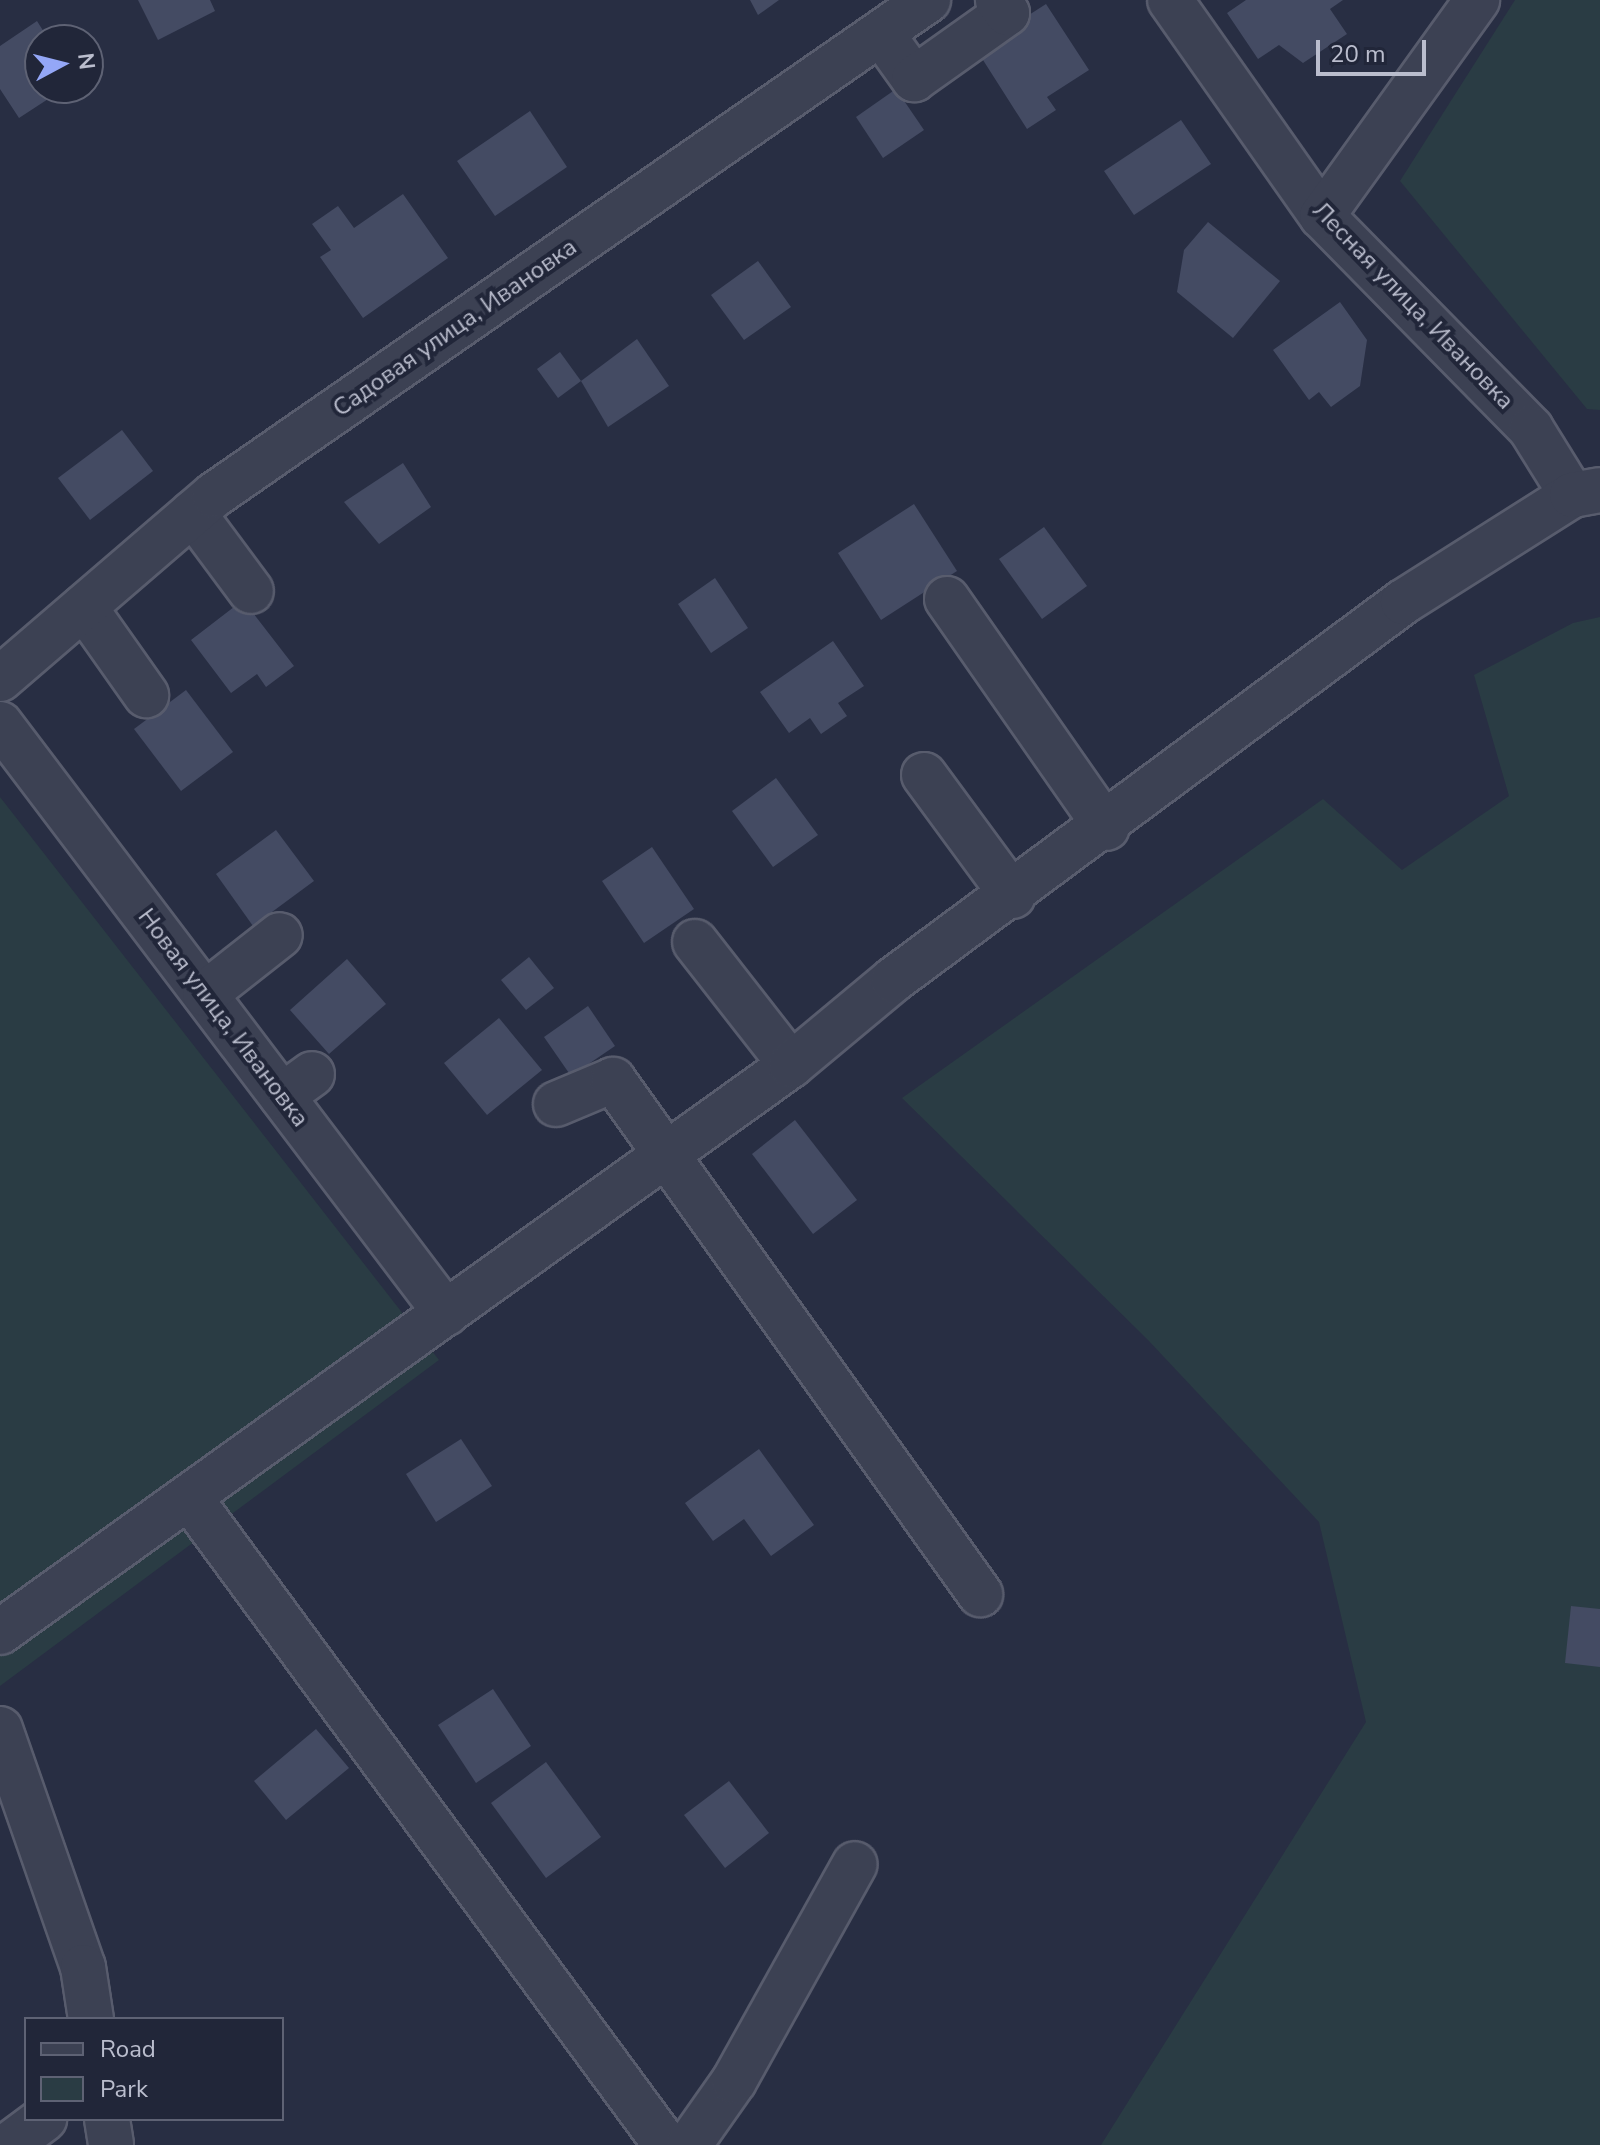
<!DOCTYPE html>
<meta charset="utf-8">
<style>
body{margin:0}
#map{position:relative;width:1600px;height:2145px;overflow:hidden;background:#282e43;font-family:"Nunito Sans",sans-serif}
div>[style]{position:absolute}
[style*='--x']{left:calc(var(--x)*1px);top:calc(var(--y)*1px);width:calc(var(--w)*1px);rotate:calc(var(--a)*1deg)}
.green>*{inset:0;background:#2a3c44}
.building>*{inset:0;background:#444b63}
.roads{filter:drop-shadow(2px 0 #585c6d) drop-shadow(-2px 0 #585c6d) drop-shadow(0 2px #585c6d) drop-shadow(0 -2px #585c6d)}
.minor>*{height:44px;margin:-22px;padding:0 22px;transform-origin:22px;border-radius:22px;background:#3c4153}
span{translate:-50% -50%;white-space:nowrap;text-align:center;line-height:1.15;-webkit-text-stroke:8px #212639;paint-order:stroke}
.street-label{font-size:24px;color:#babdcd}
.legend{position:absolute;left:24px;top:2017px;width:260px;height:104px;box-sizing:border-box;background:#212639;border:2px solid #5e6274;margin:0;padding:10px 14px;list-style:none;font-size:24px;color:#babdcd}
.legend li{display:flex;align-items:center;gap:16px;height:40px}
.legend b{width:40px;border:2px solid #5e6274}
.north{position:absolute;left:24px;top:24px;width:80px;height:80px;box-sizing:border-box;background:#212639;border:2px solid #5e6274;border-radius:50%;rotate:83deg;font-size:22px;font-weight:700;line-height:32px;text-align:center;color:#babdcd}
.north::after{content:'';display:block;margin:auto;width:28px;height:36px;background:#94a7f7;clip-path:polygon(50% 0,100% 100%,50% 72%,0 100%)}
.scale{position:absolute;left:1316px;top:40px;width:110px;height:36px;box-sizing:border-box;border:4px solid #babdcd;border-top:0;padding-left:10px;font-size:24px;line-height:28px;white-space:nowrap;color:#babdcd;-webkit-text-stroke:6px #212639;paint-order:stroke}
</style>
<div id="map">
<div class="green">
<i style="clip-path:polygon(1515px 0,1600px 0,1600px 410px,1587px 409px,1400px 181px)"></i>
<i style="clip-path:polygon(1600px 617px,1600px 2145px,1101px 2145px,1366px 1722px,1319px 1522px,1148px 1340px,902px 1098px,1323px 799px,1402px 870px,1509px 796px,1474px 675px,1573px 623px)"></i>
<i style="clip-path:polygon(0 797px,439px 1360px,0 1686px)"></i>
</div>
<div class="building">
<i style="clip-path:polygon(138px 0,210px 0,215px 11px,158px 40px)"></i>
<i style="clip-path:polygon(750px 0,779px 0,758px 15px)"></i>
<i style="clip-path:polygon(1246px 0,1343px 0,1330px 9px,1347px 34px,1303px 63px,1279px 45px,1258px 59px,1227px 13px)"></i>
<i style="clip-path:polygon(1046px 4px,1089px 70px,1047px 97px,1056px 110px,1027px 129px,976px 49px)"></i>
<i style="clip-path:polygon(37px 21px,49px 40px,40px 40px,40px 88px,65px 88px,19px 118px,0 89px,0 46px)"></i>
<i style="clip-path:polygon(896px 89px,924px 130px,883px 158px,856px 117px)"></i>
<i style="clip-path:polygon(530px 111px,567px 167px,495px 216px,457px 161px)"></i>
<i style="clip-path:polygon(1181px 120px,1211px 164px,1134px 215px,1104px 171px)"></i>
<i style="clip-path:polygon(403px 194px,448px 258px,363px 318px,320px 257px,331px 250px,312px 224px,338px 206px,354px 228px)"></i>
<i style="clip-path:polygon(1208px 222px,1280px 281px,1233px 338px,1177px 292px,1184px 250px)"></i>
<i style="clip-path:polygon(758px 261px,791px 307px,744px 340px,711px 295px)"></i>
<i style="clip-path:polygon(1340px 302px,1367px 340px,1360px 386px,1331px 407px,1319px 392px,1309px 400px,1273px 350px)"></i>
<i style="clip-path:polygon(637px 339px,669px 386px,608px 427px,581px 381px)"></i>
<i style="clip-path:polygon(560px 352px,581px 381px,558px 398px,537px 369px)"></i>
<i style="clip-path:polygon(122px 430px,153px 471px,90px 520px,58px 478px)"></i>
<i style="clip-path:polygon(403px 463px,431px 507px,379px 544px,344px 502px)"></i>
<i style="clip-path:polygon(914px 504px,957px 571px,881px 620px,838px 553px)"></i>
<i style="clip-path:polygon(1044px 527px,1087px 586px,1042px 619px,999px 559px)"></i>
<i style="clip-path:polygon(715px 578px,748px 628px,711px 653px,678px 604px)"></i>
<i style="clip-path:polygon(243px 600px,294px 666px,266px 687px,257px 674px,231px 693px,191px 640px)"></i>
<i style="clip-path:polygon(833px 641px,864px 686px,838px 703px,847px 716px,821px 734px,810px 718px,789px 733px,760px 692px)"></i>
<i style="clip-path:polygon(186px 690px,233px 752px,181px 791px,134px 729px)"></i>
<i style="clip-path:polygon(776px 778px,818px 835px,773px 867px,732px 811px)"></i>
<i style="clip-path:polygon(276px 830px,314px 881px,253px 926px,216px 874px)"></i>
<i style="clip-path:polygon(652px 847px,694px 909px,644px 943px,602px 881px)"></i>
<i style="clip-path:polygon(529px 957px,554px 988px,526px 1010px,501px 980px)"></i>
<i style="clip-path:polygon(347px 959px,386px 1004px,329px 1054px,290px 1010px)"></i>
<i style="clip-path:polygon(588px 1006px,615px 1046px,571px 1076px,544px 1037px)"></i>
<i style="clip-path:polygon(499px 1018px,542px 1070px,487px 1115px,444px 1063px)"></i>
<i style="clip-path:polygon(795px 1120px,857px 1200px,813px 1234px,752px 1154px)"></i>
<i style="clip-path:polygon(461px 1439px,492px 1486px,436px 1522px,406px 1474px)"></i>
<i style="clip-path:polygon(759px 1449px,814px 1525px,771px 1556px,744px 1519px,713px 1541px,685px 1503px)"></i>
<i style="clip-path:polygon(1571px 1606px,1600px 1609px,1600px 1667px,1565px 1663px)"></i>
<i style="clip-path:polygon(493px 1689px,531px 1746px,476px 1783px,438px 1725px)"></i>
<i style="clip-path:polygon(316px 1729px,349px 1768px,286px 1820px,254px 1781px)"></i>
<i style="clip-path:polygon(546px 1762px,601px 1837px,546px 1878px,491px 1803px)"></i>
<i style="clip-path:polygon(729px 1781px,769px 1833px,725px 1868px,684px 1815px)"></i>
</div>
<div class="roads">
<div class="minor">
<i style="--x:1170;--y:0;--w:264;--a:54.9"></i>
<i style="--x:1322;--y:216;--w:298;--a:45.5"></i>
<i style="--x:1531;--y:429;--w:78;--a:58.2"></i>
<i style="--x:881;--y:33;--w:57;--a:54.3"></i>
<i style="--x:914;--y:79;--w:114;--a:-35.4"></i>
<i style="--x:1007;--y:13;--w:16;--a:-125"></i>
<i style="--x:1322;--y:216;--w:266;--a:-54.3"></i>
<i style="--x:193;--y:513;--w:97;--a:53.4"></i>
<i style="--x:947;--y:599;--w:279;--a:55.1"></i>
<i style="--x:84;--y:607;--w:108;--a:54.8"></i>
<i style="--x:0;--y:679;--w:282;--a:-40.7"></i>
<i style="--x:214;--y:495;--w:869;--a:-34.73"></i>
<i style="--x:0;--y:724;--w:739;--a:52.87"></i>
<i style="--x:924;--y:775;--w:150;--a:53.7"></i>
<i style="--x:695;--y:942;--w:156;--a:52"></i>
<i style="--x:205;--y:994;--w:95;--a:-38.2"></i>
<i style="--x:282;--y:1096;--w:37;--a:-36"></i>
<i style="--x:556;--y:1104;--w:62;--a:-22.8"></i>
<i style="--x:613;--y:1080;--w:632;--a:54.47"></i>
<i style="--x:189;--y:1497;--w:805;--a:53.64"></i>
<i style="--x:0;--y:1632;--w:973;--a:-35.63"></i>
<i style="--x:791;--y:1065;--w:133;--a:-39.8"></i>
<i style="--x:893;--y:980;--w:635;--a:-36.54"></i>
<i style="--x:1403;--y:602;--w:200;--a:-32.3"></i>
<i style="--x:1572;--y:495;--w:28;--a:-10"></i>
<i style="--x:0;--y:1729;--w:252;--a:70.8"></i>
<i style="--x:83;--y:1967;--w:53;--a:81.3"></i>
<i style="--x:107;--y:2119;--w:26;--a:81"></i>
<i style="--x:9;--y:2145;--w:44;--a:-36.6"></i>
<i style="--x:689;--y:2145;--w:78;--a:-54.9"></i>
<i style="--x:734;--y:2081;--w:248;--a:-60.9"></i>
</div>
</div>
<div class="street-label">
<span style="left:1413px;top:306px;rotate:46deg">Лесная улица, Ивановка</span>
<span style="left:455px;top:328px;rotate:-35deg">Садовая улица, Ивановка</span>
<span style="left:223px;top:1018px;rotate:53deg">Новая улица, Ивановка</span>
</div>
<ul class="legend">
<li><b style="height:10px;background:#3c4153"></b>Road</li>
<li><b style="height:22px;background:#2a3c44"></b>Park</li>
</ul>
<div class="north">N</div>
<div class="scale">20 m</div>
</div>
